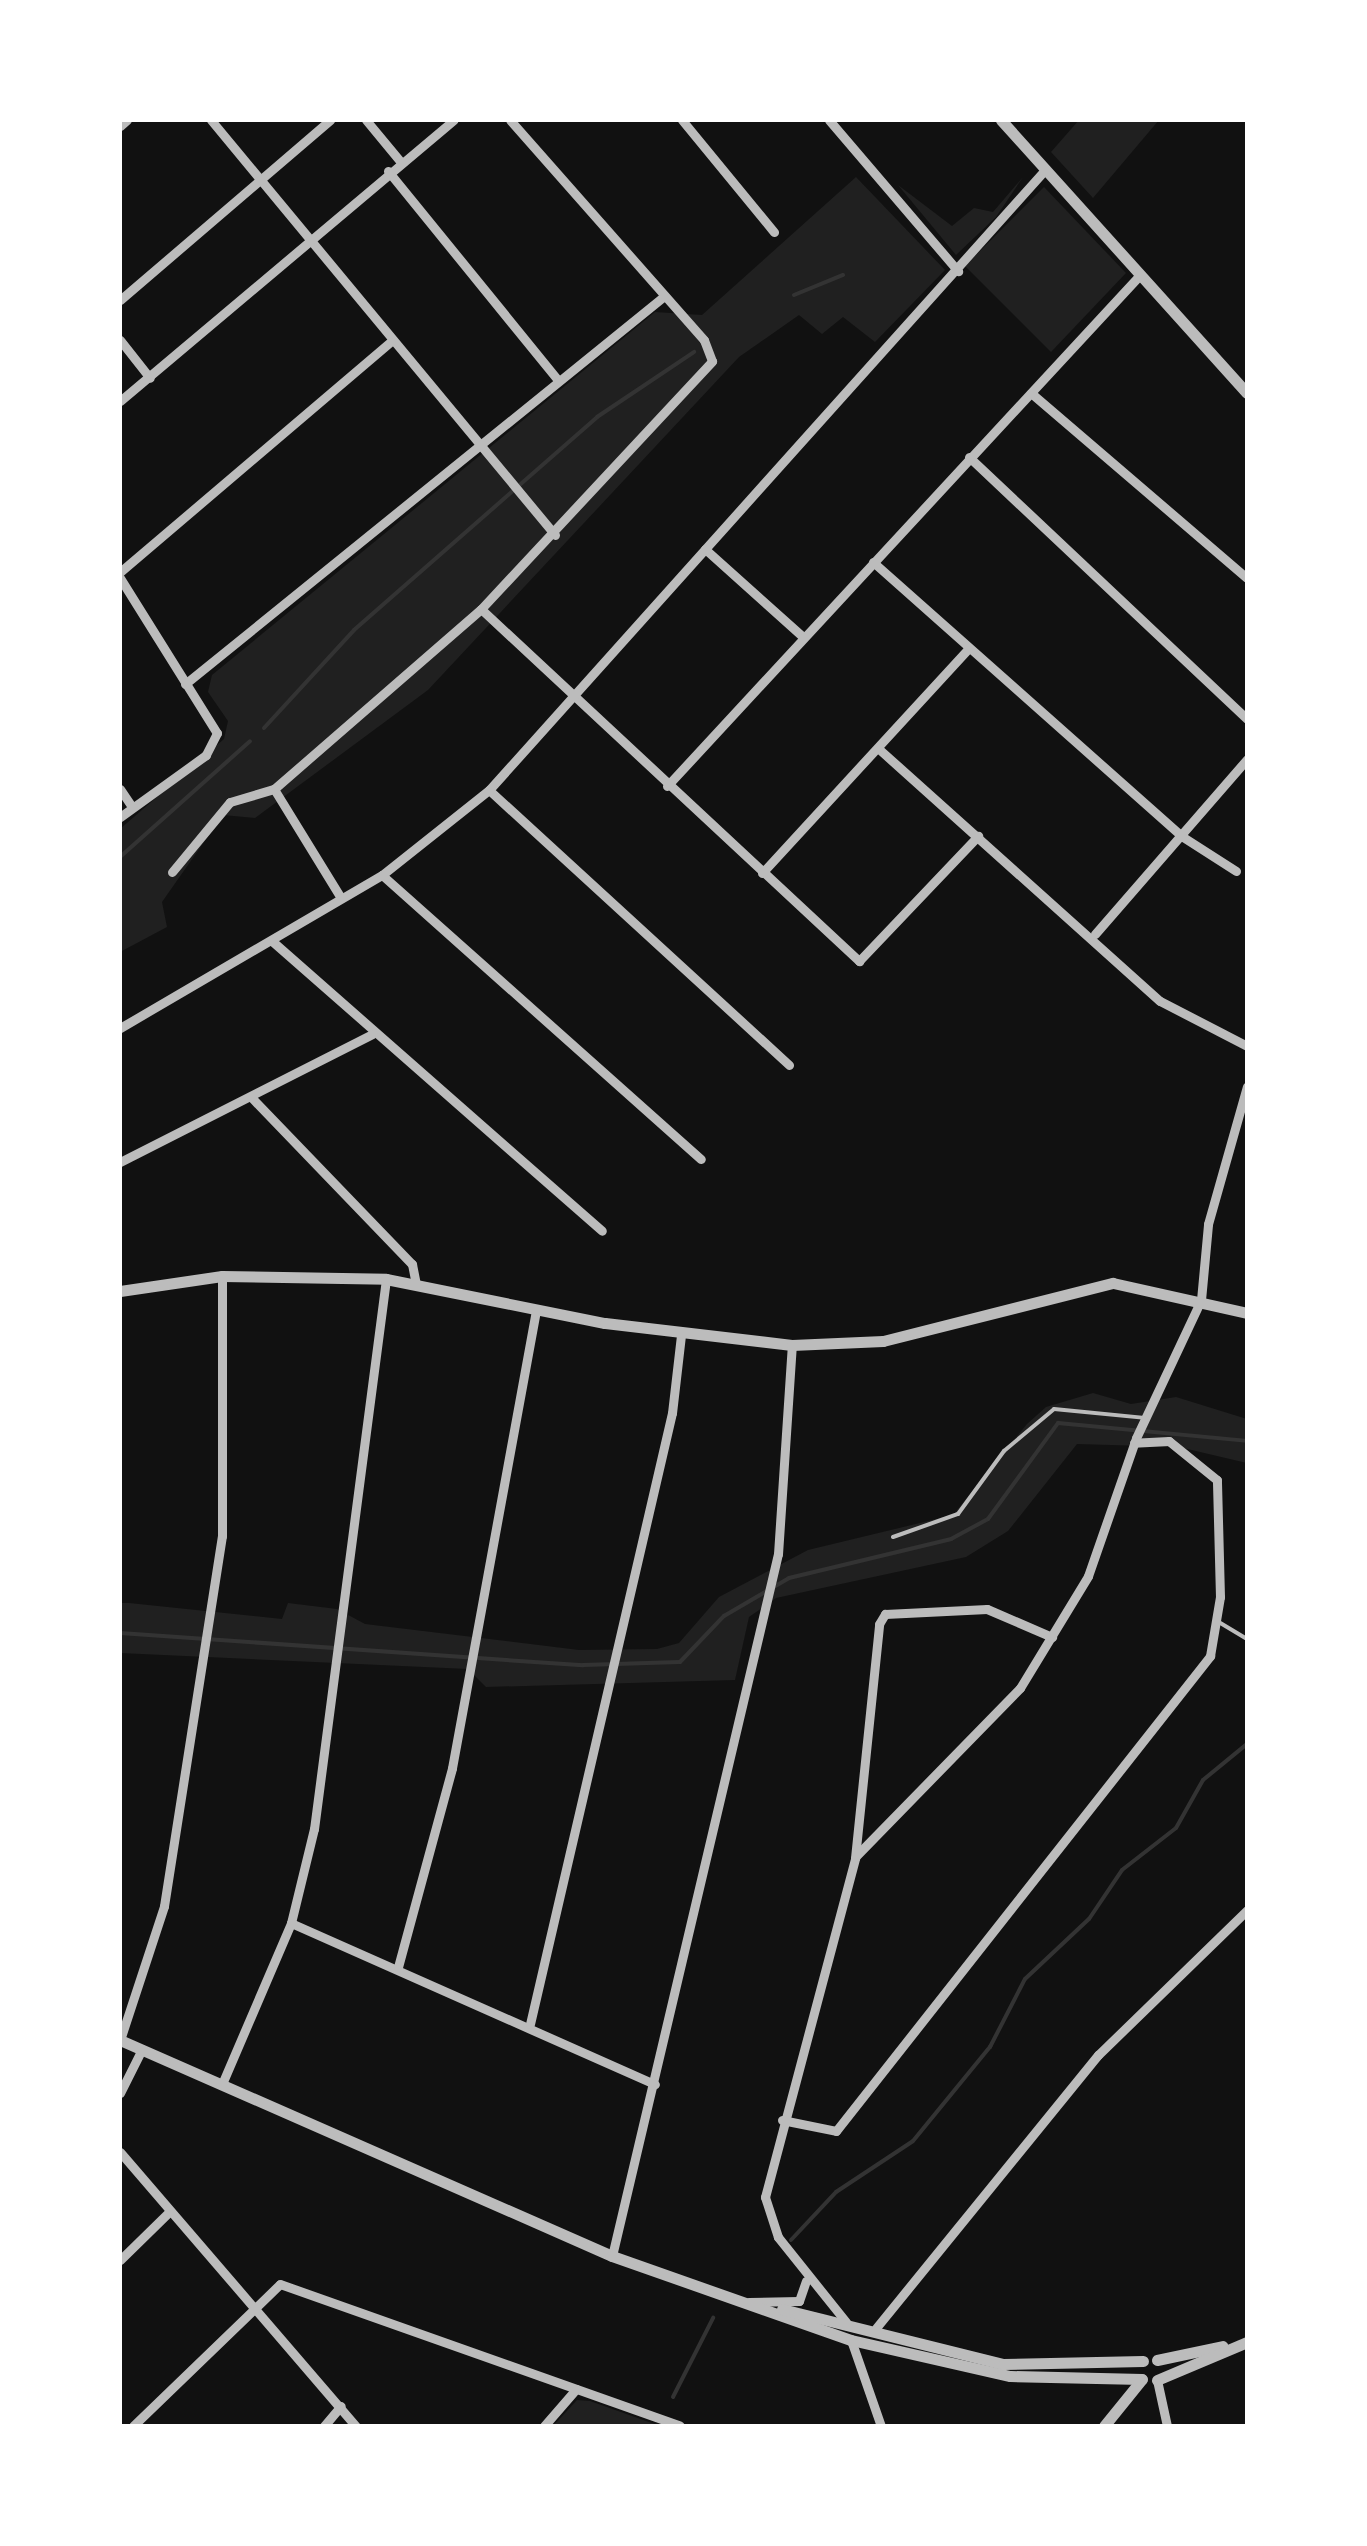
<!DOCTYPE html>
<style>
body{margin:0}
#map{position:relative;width:1367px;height:2546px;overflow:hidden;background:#111;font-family:Lato,sans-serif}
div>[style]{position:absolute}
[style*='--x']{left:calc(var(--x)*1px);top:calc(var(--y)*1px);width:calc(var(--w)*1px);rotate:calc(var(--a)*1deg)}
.green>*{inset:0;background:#202020}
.stream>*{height:4px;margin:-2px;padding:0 2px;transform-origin:2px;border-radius:2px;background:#333}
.service>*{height:4px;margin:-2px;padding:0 2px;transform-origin:2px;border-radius:2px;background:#bcbcbc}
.minor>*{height:9px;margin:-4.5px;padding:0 4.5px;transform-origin:4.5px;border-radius:4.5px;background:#bcbcbc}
.tertiary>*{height:11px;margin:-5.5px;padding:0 5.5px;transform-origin:5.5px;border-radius:5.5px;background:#bcbcbc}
span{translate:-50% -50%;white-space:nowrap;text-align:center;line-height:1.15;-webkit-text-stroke:9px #fff;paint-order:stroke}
.frame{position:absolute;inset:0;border:122px solid #fff;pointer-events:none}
</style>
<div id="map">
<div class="green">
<i style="clip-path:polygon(1079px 120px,1159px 120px,1093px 198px,1051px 152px)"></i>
<i style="clip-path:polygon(856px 177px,945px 270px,875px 342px,843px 317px,822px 334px,799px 315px,739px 357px,428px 690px,255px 818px,223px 815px,162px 902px,167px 927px,120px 952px,120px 829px,224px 739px,228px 721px,208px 692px,212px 675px,655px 312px,702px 315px)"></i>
<i style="clip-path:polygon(1023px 177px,996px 217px,956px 255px,898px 185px,952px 226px,974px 208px,993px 212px)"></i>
<i style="clip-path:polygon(1044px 187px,1126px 273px,1051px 352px,965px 266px)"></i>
<i style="clip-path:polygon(1093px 1393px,1131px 1404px,1176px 1397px,1247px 1419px,1247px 1463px,1179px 1447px,1077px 1444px,1008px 1531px,966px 1557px,776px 1598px,749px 1617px,735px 1680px,486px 1687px,468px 1669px,120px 1653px,120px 1603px,129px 1603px,282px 1619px,288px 1603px,337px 1609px,365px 1624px,579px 1650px,657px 1649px,679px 1643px,719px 1597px,808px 1550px,953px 1515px,1027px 1424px,1046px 1407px)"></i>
<i style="clip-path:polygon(577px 2400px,590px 2401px,660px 2426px,553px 2426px)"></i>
</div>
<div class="stream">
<i style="--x:794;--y:295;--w:53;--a:-22.2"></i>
<i style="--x:264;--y:728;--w:133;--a:-47.4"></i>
<i style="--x:354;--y:630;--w:323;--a:-41.2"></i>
<i style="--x:597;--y:417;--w:117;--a:-33.8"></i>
<i style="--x:120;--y:857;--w:174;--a:-41.7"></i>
<i style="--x:120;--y:1633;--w:464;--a:4"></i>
<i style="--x:583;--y:1665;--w:97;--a:-1.8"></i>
<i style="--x:680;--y:1662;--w:64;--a:-46.3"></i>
<i style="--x:724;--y:1616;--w:75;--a:-30.3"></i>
<i style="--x:789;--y:1578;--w:167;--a:-13.5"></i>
<i style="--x:951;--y:1539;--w:42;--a:-28.4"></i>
<i style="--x:988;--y:1519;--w:119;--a:-53.9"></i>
<i style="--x:1058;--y:1423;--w:190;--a:5.4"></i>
<i style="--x:791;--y:2240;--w:66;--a:-46.8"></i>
<i style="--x:836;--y:2192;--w:92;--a:-33.5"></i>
<i style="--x:913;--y:2141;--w:122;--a:-50.7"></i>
<i style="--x:990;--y:2047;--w:76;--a:-62.8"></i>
<i style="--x:1025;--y:1979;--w:88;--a:-43.2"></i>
<i style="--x:1089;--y:1919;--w:59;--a:-56"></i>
<i style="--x:1122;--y:1870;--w:68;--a:-37.9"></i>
<i style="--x:1176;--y:1828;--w:55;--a:-60.6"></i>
<i style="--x:1203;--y:1780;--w:57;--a:-39.3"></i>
<i style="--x:673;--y:2397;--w:89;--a:-63.1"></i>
</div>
<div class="service">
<i style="--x:893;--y:1537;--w:69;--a:-19.5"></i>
<i style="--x:958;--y:1514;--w:78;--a:-53.9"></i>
<i style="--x:1004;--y:1451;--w:65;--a:-40"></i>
<i style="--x:1054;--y:1409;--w:91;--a:5.6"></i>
<i style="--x:1217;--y:1621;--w:35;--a:31"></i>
</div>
<div class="minor">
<i style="--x:211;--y:120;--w:539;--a:50.34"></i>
<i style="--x:366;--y:120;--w:53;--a:50.3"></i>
<i style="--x:682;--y:120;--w:145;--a:50.6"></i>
<i style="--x:829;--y:120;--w:199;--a:49.5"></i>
<i style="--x:120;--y:126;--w:9;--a:-41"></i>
<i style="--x:388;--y:171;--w:269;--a:50.9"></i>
<i style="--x:120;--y:300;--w:277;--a:-40.6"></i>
<i style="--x:120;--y:340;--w:48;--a:51.7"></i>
<i style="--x:1031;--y:393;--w:284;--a:40.6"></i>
<i style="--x:120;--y:401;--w:436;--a:-40.1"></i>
<i style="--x:969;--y:457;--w:382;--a:43.3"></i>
<i style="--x:705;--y:549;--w:132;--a:41.9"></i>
<i style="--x:873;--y:562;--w:414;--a:41.6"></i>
<i style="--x:1183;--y:837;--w:63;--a:32.7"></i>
<i style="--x:120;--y:572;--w:355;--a:-40.4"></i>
<i style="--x:120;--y:578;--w:183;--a:58"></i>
<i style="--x:217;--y:733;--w:25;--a:117"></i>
<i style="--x:206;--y:755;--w:106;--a:144.2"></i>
<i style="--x:481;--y:609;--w:517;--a:42.96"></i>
<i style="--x:859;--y:961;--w:173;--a:-46.4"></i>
<i style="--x:185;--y:684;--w:615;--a:-38.99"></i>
<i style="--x:880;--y:750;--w:376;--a:41.9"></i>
<i style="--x:1160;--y:1001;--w:98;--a:27.3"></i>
<i style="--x:667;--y:786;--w:693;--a:-47.22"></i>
<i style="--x:120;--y:789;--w:22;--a:56"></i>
<i style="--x:274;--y:789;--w:274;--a:-41"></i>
<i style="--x:481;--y:609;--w:339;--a:-47"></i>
<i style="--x:712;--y:361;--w:22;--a:-111"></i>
<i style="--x:704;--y:340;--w:293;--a:-131.4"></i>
<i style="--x:274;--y:789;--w:128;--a:58.4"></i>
<i style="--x:489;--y:790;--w:407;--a:42.5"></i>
<i style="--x:172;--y:872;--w:91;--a:-50.4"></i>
<i style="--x:230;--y:802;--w:46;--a:-16.5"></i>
<i style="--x:762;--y:873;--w:304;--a:-47.4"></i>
<i style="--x:382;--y:875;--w:427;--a:41.7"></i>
<i style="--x:1095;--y:934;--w:232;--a:-49"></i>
<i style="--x:272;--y:941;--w:439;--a:41.3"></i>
<i style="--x:120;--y:1028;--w:303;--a:-30.3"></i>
<i style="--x:382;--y:875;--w:137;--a:-38.5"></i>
<i style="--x:489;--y:790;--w:833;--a:-48.12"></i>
<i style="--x:252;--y:1098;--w:231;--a:46.1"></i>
<i style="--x:412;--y:1264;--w:20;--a:79"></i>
<i style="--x:120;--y:1162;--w:283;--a:-26.9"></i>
<i style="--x:856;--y:1856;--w:235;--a:-45.7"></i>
<i style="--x:1020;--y:1688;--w:131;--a:-58.7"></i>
<i style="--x:1088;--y:1576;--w:146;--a:-70.8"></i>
<i style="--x:1136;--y:1438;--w:153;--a:-64.8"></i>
<i style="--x:1201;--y:1300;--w:76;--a:-84.7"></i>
<i style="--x:1208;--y:1224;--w:143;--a:-74.2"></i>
<i style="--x:291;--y:1923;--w:398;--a:23.9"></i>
<i style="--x:398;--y:1967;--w:206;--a:-74.8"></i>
<i style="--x:452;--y:1768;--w:466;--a:-79.6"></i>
<i style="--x:530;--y:2024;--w:627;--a:-76.92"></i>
<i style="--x:672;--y:1413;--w:79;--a:-83.4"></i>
<i style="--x:120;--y:2040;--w:141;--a:-71.8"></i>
<i style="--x:164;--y:1906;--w:375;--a:-81.1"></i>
<i style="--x:222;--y:1536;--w:260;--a:-90"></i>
<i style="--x:222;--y:2084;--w:175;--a:-66.8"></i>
<i style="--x:291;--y:1923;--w:97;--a:-76.3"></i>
<i style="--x:314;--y:1829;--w:555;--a:-82.54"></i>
<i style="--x:120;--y:2093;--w:49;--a:-63.4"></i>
<i style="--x:782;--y:2120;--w:55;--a:11.5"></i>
<i style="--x:836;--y:2131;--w:605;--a:-51.78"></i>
<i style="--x:1210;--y:1656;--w:60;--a:-80.4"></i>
<i style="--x:1220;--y:1597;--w:117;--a:-91.5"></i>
<i style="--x:1217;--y:1480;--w:62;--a:-140.9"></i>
<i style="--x:1169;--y:1441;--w:35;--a:177"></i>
<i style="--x:120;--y:2152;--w:362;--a:49.3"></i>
<i style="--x:612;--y:2256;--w:721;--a:-76.7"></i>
<i style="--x:778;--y:1554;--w:209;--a:-86.2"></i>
<i style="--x:120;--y:2260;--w:70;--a:-44.4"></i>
<i style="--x:749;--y:2302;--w:50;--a:-1.1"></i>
<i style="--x:799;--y:2301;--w:21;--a:-71"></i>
<i style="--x:846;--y:2322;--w:109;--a:-128.7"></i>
<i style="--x:778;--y:2237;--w:42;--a:-108"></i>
<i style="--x:765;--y:2197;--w:351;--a:-75.1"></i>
<i style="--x:855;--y:1858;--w:235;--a:-84.1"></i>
<i style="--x:879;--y:1624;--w:12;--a:-59"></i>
<i style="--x:885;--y:1614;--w:102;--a:-2.8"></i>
<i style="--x:987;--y:1609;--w:71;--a:23.3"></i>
<i style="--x:876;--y:2328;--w:352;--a:-50.9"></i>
<i style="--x:1098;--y:2055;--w:208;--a:-44.2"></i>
<i style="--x:851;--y:2340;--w:91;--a:70.8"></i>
<i style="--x:1157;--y:2380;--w:47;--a:77.7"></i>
<i style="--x:133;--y:2426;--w:204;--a:-44"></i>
<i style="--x:280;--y:2284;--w:424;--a:19.5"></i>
<i style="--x:324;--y:2426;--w:26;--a:-50"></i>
<i style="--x:544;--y:2426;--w:49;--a:-49.1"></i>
</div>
<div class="tertiary">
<i style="--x:1001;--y:120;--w:367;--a:48"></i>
<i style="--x:120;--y:1291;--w:103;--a:-8.4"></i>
<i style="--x:222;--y:1276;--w:164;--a:1"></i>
<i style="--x:386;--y:1279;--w:223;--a:11.4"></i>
<i style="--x:605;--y:1323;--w:188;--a:6.7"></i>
<i style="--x:792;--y:1345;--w:91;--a:-2.5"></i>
<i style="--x:883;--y:1341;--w:237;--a:-14.2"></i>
<i style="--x:1113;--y:1283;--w:137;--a:12.6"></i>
<i style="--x:120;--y:2040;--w:537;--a:23.7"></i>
<i style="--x:612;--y:2256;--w:253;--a:19.4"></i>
<i style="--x:851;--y:2340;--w:163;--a:12.8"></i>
<i style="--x:1010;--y:2376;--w:132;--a:1.3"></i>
<i style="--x:782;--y:2309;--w:228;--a:14"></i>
<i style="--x:1003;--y:2364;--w:140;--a:-1.2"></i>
<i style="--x:1157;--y:2360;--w:67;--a:-12"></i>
<i style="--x:1157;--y:2380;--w:98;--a:-22.9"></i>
<i style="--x:1104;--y:2426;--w:60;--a:-51"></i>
</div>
<div class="frame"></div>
</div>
